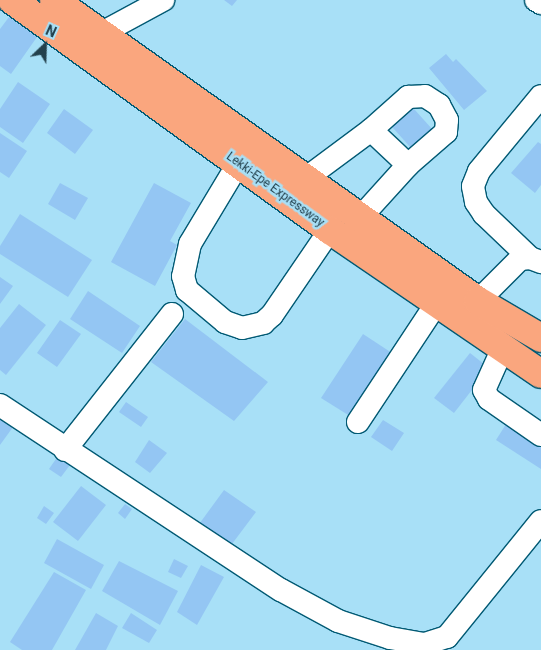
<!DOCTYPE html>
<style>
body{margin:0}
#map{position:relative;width:541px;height:650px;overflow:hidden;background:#a8e0f7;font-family:Roboto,sans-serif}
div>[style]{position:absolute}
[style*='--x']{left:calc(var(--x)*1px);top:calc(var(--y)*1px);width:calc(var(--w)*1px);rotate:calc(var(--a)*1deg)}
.building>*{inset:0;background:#94c6f3}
.roads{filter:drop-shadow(1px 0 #025a74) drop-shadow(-1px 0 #025a74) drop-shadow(0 1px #025a74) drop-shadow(0 -1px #025a74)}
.minor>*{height:22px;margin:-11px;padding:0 11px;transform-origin:11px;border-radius:11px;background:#fff}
.highway>*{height:28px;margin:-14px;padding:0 14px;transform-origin:14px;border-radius:14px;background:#faa67e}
span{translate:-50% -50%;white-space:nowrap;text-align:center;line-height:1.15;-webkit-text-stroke:5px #a8e0f7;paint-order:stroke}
.street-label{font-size:12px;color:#23414d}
.north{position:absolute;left:20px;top:20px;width:50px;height:50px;-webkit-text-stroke:4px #a8e0f7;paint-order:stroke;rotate:24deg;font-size:14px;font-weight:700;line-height:20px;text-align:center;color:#23414d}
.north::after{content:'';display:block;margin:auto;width:18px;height:22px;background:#23414d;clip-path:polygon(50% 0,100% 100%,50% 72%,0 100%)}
</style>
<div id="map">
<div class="building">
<i style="clip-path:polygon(224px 0,237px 0,232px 6px)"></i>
<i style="clip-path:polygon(9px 17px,37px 37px,11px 74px,0 66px,0 29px)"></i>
<i style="clip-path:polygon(446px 54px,453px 62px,456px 59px,487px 91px,464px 110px,429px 68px)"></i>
<i style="clip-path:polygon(18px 82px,50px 104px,23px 143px,0 127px,0 109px)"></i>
<i style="clip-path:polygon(406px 100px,432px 129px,411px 148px,385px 119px)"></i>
<i style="clip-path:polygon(64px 109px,93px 130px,75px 154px,47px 133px)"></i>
<i style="clip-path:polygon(0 133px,27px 151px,9px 178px,0 172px)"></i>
<i style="clip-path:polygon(538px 142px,541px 144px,541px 185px,535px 193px,511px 173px)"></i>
<i style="clip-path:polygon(60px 183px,88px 198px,75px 220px,48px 204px)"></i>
<i style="clip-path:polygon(154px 183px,191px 203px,170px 241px,177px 245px,155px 286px,111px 262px)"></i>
<i style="clip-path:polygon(20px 214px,92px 260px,68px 297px,0 254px,0 246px)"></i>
<i style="clip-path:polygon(0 277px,13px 286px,0 304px)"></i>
<i style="clip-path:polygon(88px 291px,140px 326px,122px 353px,70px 319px)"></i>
<i style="clip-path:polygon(19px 304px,46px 325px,6px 375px,0 370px,0 328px)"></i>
<i style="clip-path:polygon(185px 319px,268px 382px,234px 421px,151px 362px)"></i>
<i style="clip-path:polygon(60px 320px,81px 334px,57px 367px,37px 353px)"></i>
<i style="clip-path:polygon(363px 334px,395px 355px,353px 418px,321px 398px)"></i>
<i style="clip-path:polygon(470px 353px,489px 368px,454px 413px,434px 398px)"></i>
<i style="clip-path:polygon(126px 402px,148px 417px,141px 427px,119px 412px)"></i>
<i style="clip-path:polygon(0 418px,13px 427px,0 445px)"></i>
<i style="clip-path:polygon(383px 420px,404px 433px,392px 451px,371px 437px)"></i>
<i style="clip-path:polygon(508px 421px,541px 444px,541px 469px,496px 440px)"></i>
<i style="clip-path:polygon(149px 440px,167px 453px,150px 473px,135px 462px)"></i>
<i style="clip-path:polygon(58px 456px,70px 465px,61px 477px,49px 469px)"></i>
<i style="clip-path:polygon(81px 486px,106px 505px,78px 541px,53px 522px)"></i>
<i style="clip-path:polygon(224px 490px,256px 512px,226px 552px,194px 531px)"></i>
<i style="clip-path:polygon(125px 504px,132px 509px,125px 519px,118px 513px)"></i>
<i style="clip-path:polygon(44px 506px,54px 513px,46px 524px,37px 518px)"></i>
<i style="clip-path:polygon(57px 539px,104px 565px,91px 589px,44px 563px)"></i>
<i style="clip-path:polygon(174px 559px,188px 566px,181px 578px,168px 572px)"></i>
<i style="clip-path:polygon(119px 561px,178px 591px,160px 625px,102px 591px)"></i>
<i style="clip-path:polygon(201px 565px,224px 577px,197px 625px,177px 612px)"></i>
<i style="clip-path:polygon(54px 572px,86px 590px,52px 650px,22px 650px,10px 642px)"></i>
<i style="clip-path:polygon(96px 613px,118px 626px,106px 650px,75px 650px)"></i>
<i style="clip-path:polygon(131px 613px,157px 630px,149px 643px,122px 628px)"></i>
</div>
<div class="roads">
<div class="minor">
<i style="--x:536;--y:0;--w:6;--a:31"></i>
<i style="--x:100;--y:34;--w:72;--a:-28.4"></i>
<i style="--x:371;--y:130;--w:51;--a:43.4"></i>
<i style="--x:238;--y:164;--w:93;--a:121"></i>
<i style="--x:190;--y:244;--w:33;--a:102"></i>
<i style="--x:183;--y:276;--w:15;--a:74"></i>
<i style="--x:187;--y:290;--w:50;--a:40.1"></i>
<i style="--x:225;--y:322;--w:18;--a:19"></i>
<i style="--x:242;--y:328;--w:22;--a:-13"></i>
<i style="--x:263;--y:323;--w:12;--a:-42"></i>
<i style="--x:272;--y:315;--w:103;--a:-55.7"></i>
<i style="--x:305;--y:179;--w:82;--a:-36.6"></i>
<i style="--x:371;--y:130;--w:50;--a:-41.7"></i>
<i style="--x:408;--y:97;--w:17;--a:-3"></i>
<i style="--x:425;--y:96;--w:17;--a:33"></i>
<i style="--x:439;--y:105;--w:17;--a:62"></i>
<i style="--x:447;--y:120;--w:12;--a:95"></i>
<i style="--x:446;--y:132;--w:50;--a:139"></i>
<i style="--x:408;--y:165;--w:72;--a:132.2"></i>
<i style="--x:530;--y:258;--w:64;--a:-136.3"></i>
<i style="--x:484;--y:214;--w:14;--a:-124"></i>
<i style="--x:476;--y:202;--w:16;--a:-101"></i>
<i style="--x:473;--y:186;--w:16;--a:-68"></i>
<i style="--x:479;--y:171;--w:97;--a:-50.4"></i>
<i style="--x:478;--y:301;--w:59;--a:-45"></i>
<i style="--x:520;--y:259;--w:10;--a:-6"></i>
<i style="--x:530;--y:258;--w:12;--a:20"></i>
<i style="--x:502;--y:350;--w:44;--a:114.2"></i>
<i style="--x:484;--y:390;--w:10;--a:61"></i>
<i style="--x:489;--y:399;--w:63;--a:34.7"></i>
<i style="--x:0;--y:405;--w:336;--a:33.4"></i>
<i style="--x:281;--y:590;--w:65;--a:28.5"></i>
<i style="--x:338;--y:621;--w:55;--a:18.1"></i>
<i style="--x:390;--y:638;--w:36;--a:10"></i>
<i style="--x:425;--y:644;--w:23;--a:-18"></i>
<i style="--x:447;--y:637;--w:149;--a:-51"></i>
<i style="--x:358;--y:422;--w:141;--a:-56.5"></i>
<i style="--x:65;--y:450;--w:173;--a:-51.8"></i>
</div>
<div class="highway">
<i style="--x:12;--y:0;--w:392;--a:35.9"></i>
<i style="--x:330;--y:230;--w:255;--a:34.3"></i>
<i style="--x:54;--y:0;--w:520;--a:35.37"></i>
<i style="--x:478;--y:301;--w:73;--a:30.4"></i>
</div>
</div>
<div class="street-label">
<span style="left:275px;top:190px;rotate:36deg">Lekki-Epe Expressway</span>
</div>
<div class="north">N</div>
</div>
